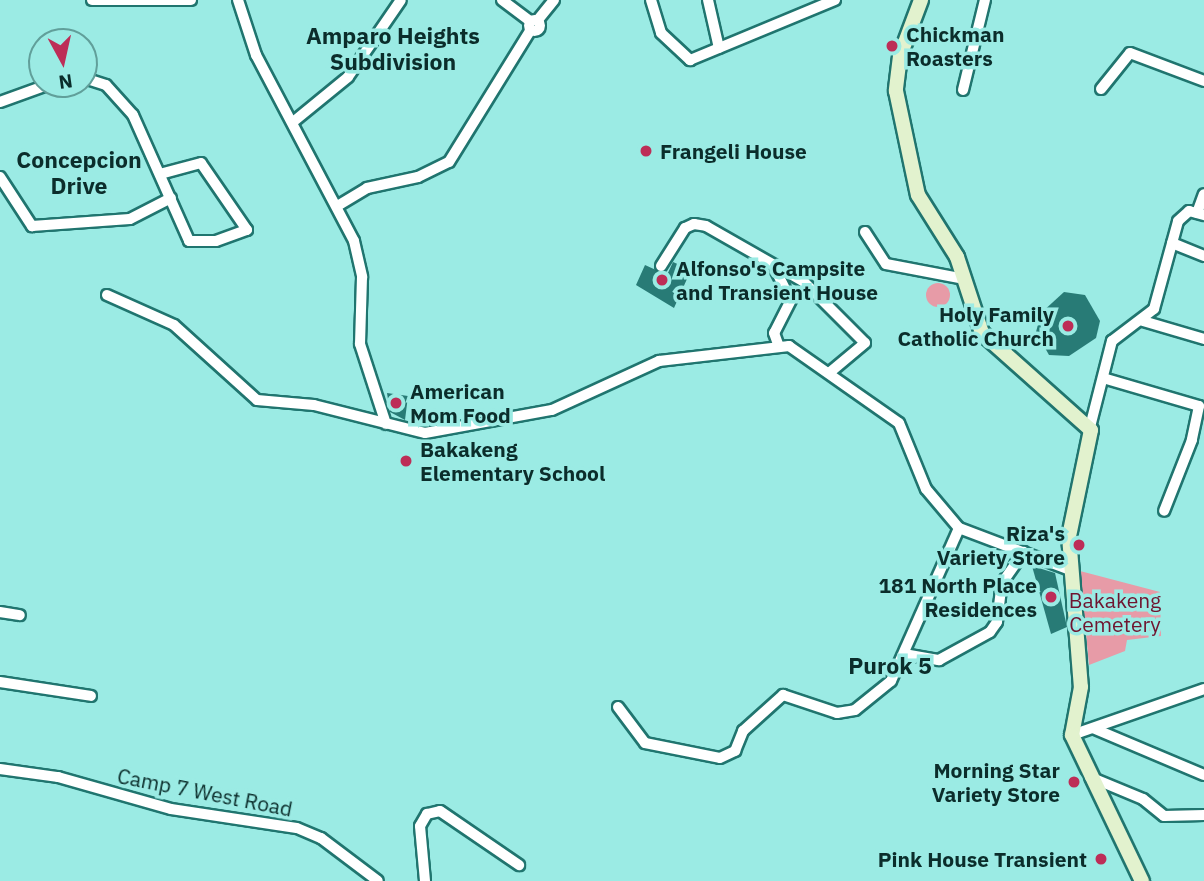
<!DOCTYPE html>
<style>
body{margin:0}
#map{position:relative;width:1204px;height:881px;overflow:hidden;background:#9bebe4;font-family:"IBM Plex Sans",sans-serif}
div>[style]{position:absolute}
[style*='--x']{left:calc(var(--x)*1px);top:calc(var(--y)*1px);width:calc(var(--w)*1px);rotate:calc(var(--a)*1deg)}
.green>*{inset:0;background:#e79ba7}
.round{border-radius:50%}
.building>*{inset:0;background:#287b76}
.roads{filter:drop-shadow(2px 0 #20756f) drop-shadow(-2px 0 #20756f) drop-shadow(0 2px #20756f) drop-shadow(0 -2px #20756f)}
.minor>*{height:10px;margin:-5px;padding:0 5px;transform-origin:5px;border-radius:5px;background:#fff}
.minor>.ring{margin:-5px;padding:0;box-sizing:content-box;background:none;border:10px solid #fff;border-radius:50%}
.secondary>*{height:14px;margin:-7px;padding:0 7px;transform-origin:7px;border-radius:7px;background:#e2f2ce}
.dots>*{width:19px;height:19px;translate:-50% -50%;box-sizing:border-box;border:4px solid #9bebe4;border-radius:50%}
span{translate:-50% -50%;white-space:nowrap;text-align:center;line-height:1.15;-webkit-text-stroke:7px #9bebe4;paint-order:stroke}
.poi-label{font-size:21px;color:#0b2d2b;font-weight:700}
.left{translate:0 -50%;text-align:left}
.right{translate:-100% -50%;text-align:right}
.park-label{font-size:21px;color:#6f142f}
.street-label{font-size:21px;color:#0b2d2b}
.neighbourhood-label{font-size:23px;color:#0b2d2b;font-weight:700}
.north{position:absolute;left:28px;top:28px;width:70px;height:70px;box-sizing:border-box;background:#9bebe4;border:2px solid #619f9a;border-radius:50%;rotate:172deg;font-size:19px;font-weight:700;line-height:28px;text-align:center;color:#0b2d2b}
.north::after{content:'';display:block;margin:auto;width:24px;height:32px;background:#bd2d57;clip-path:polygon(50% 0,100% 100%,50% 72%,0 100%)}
</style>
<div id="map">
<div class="green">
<i class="round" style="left:926px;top:283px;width:24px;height:24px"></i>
<i style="clip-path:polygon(1080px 571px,1160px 592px,1161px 636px,1127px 640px,1125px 651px,1089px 665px)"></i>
</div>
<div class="building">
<i style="clip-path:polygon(673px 262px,691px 270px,674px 308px,636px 285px,645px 265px,667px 275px)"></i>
<i style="clip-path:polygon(1064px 292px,1085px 295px,1100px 321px,1096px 338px,1069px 356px,1049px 355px,1036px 332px,1041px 313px)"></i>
<i style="clip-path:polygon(387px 393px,408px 396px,405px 420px,390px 412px)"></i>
<i style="clip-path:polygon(1032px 566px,1055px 573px,1067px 627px,1051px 634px)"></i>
</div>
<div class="roads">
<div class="minor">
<i style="--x:92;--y:0;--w:99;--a:0"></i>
<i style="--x:238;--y:0;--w:58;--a:71.9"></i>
<i style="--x:256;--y:55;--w:210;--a:62.2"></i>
<i style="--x:354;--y:241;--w:37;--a:77"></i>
<i style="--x:362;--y:277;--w:67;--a:91.7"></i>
<i style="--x:360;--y:344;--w:84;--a:72"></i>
<i style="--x:502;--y:0;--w:35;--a:37"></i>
<i style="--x:651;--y:0;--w:34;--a:73"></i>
<i style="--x:661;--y:33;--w:40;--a:43"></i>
<i style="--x:690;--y:60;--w:157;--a:-22.5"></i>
<i style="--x:708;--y:0;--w:49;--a:77.1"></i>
<i class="ring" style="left:528.5px;top:19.5px;width:1px;height:1px"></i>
<i style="--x:537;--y:21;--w:27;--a:-51"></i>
<i style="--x:84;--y:78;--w:23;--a:18"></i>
<i style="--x:106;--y:85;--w:40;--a:48"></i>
<i style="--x:133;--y:115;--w:138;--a:66"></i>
<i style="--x:189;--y:241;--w:27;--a:0"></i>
<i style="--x:216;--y:241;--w:33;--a:-20"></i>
<i style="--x:247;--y:230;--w:81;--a:-124.5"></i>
<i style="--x:201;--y:163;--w:42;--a:165"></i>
<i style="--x:1101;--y:89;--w:46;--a:-51.1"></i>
<i style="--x:1130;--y:53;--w:79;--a:20.7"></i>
<i style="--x:963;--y:90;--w:93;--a:-76.3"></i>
<i style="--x:0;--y:102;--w:53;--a:-19.8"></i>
<i style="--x:293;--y:122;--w:71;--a:-39.3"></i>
<i style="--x:348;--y:77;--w:93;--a:-55.5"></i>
<i style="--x:0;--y:177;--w:59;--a:56.9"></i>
<i style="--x:32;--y:226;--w:98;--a:-4.1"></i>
<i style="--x:130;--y:219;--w:46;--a:-27.1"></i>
<i style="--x:339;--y:205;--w:33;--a:-31"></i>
<i style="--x:367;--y:188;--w:52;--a:-12.2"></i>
<i style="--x:418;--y:177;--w:34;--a:-26"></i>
<i style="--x:449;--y:162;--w:156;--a:-58.3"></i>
<i style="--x:1197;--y:213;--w:20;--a:-70"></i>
<i style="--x:865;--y:232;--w:38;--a:57"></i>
<i style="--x:886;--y:264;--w:80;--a:10.8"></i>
<i style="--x:1172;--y:243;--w:35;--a:22"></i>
<i style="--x:661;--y:266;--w:45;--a:-57.7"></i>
<i style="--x:685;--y:228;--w:10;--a:-24"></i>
<i style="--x:694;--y:224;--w:12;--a:9"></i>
<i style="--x:706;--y:226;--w:113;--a:29.7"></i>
<i style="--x:804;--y:282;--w:86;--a:45"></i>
<i style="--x:865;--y:343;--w:47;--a:140.2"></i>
<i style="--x:774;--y:267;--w:37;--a:63"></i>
<i style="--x:791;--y:300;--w:37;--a:117"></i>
<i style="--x:774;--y:333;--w:12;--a:70"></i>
<i style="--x:107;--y:295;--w:73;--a:24.1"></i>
<i style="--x:174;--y:325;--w:112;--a:42.1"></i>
<i style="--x:257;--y:400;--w:57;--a:5"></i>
<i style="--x:314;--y:405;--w:114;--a:14.2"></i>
<i style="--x:425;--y:433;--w:129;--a:-10.3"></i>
<i style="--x:552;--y:410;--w:118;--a:-24.6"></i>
<i style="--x:659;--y:361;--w:131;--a:-6.6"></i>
<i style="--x:789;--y:346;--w:134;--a:35"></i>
<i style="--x:899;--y:423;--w:71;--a:67.8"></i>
<i style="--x:926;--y:489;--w:51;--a:49.8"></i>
<i style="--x:959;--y:528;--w:119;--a:20.7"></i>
<i style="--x:1143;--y:321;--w:64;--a:16.4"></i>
<i style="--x:1103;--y:378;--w:100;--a:16.3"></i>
<i style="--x:1199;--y:406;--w:35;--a:102"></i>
<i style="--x:1192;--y:440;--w:76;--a:111.5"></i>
<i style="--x:1090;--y:427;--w:89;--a:-75.7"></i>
<i style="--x:1112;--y:341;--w:53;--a:-37.3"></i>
<i style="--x:1154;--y:309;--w:91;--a:-74.7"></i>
<i style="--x:1178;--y:221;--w:15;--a:-42"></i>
<i style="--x:1189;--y:211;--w:16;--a:15"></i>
<i style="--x:0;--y:612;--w:20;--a:9"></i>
<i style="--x:904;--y:654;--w:36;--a:10"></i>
<i style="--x:939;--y:660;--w:58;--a:-28.8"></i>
<i style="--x:990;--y:632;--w:12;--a:-55"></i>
<i style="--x:997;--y:622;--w:39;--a:-83"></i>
<i style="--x:1002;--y:583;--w:38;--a:-55"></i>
<i style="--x:0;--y:682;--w:92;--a:8.7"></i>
<i style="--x:618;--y:707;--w:45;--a:53.1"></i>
<i style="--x:645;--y:743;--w:76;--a:11.3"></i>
<i style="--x:720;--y:758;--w:17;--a:-25"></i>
<i style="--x:735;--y:751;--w:22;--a:-68"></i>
<i style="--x:743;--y:731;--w:54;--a:-42"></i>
<i style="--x:783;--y:695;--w:57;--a:18.4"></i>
<i style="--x:837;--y:713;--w:18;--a:-9"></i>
<i style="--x:855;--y:710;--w:46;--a:-38.9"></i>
<i style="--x:891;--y:681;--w:167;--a:-66"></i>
<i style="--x:1095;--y:729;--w:118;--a:22.9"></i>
<i style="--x:1072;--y:735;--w:140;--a:-19.2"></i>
<i style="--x:0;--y:769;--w:59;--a:7.9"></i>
<i style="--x:58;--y:777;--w:117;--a:15.8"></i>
<i style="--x:171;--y:809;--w:127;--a:8.6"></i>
<i style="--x:297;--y:828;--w:26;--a:23"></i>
<i style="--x:321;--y:838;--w:71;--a:37"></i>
<i style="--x:1090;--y:777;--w:57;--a:22.5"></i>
<i style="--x:1143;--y:799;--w:27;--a:39"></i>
<i style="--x:1164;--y:816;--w:40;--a:-1.4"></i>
<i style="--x:425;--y:881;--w:55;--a:-95.2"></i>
<i style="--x:420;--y:826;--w:14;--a:-60"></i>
<i style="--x:427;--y:814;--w:13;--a:-13"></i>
<i style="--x:440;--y:811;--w:96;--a:34.4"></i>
</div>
<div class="secondary">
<i style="--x:921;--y:0;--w:60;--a:110.6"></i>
<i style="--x:900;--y:56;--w:35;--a:97"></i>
<i style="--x:896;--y:91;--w:106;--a:78.1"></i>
<i style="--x:918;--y:195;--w:73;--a:57.8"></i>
<i style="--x:957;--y:257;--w:80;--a:71.8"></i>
<i style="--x:982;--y:333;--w:146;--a:41.7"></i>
<i style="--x:1091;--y:430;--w:108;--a:101.7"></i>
<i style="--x:1069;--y:536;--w:151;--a:85.5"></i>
<i style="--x:1081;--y:687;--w:49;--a:100.6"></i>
<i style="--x:1072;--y:735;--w:162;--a:64.4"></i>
</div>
</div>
<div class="dots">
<i style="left:892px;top:46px;background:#bd2d57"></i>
<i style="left:646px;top:151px;background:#bd2d57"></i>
<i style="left:662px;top:280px;background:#bd2d57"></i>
<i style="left:1068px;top:326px;background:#bd2d57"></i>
<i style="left:396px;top:403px;background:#bd2d57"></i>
<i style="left:406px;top:461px;background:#bd2d57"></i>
<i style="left:1079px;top:545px;background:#bd2d57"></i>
<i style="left:1051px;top:597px;background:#bd2d57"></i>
<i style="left:1074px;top:782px;background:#bd2d57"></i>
<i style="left:1101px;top:859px;background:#bd2d57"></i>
</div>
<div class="poi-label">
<span class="left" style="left:906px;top:46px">Chickman<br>Roasters</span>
<span class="left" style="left:660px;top:151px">Frangeli House</span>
<span class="left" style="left:676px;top:280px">Alfonso's Campsite<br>and Transient House</span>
<span class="right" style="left:1054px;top:326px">Holy Family<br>Catholic Church</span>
<span class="left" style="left:410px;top:403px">American<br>Mom Food</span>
<span class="left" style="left:420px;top:461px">Bakakeng<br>Elementary School</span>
<span class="right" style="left:1065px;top:545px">Riza's<br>Variety Store</span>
<span class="right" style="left:1037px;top:597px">181 North Place<br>Residences</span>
<span class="right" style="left:1060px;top:782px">Morning Star<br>Variety Store</span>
<span class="right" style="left:1087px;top:859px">Pink House Transient</span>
</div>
<div class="park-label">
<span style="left:1115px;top:612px">Bakakeng<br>Cemetery</span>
</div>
<div class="street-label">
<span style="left:205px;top:792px;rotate:11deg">Camp 7 West Road</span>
</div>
<div class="neighbourhood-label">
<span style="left:393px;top:48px">Amparo Heights<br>Subdivision</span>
<span style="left:79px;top:172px">Concepcion<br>Drive</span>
<span style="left:890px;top:665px">Purok 5</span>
</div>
<div class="north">N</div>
</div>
